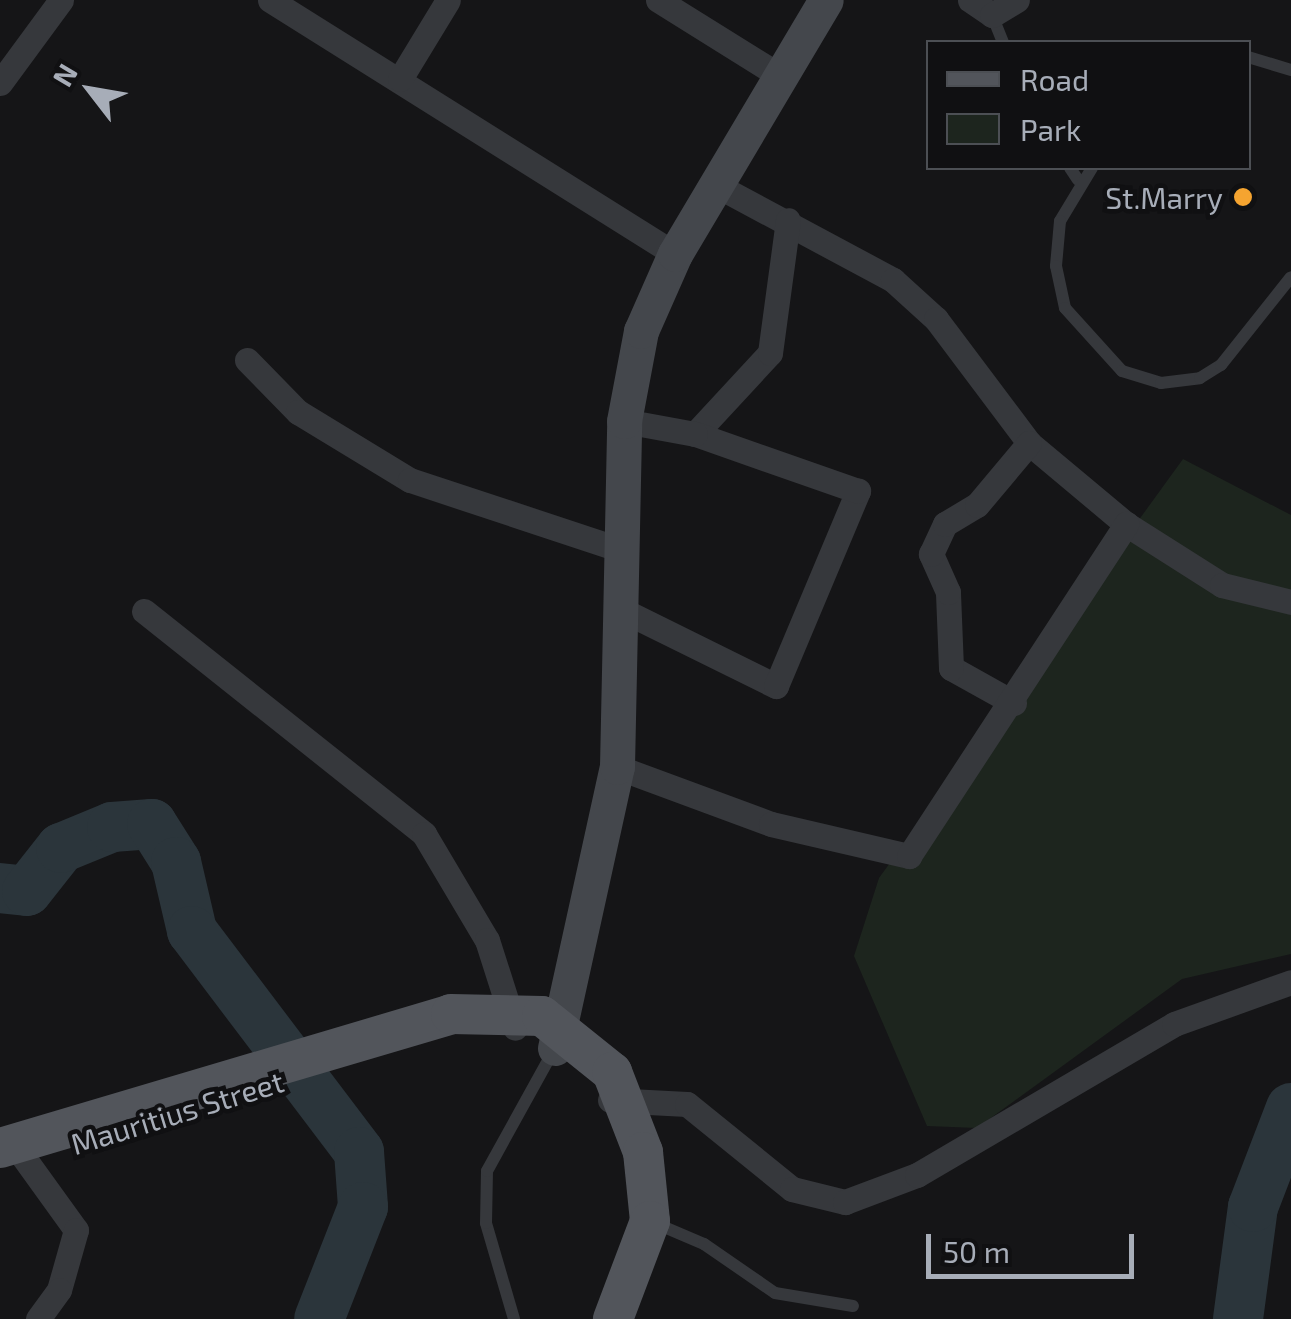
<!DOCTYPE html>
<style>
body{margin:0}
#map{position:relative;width:1291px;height:1319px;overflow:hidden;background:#151517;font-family:"Exo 2",sans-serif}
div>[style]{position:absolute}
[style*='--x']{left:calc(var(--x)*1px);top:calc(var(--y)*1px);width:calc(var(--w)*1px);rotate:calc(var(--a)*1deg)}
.green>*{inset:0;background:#1d251e}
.river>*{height:50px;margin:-25px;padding:0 25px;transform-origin:25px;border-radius:25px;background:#2b353b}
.service>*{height:12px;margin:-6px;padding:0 6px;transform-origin:6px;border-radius:6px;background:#36383c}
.minor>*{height:25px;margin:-12.5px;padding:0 12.5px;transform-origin:12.5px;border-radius:12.5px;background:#36383c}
.secondary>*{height:35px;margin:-17.5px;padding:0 17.5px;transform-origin:17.5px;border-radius:17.5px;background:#44474c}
.primary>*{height:40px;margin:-20px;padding:0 20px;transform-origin:20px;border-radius:20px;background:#52555b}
.dots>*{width:28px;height:28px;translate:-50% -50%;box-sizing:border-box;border:5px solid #101012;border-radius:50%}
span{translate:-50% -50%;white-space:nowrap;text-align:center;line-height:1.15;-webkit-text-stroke:9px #101012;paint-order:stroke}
.poi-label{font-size:30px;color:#a7adb8}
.right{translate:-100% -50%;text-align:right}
.street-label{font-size:30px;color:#a7adb8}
.legend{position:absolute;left:926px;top:40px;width:325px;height:130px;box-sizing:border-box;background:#101012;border:2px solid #4c4f54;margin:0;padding:12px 18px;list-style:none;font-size:30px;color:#a7adb8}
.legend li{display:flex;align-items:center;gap:20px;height:50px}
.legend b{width:50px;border:2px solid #4c4f54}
.north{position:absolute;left:40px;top:40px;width:100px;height:100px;-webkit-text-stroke:8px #101012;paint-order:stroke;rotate:301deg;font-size:28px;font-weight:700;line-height:40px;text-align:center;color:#a7adb8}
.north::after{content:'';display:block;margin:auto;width:35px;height:45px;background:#a7adb8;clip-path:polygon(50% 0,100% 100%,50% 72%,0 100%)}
.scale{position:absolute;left:926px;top:1234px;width:208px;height:45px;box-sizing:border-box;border:5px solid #a7adb8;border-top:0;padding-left:12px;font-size:30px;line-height:35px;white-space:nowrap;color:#a7adb8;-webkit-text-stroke:8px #101012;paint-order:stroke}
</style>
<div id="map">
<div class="green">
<i style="clip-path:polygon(1183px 459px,1291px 515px,1291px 954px,1182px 979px,977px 1128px,927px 1126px,854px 956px,879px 878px)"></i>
</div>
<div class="river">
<i style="--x:0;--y:888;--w:27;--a:6"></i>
<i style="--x:27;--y:891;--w:55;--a:-51.7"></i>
<i style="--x:61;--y:848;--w:55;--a:-22.4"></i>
<i style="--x:112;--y:827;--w:40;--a:-4.3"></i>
<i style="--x:152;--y:824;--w:45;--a:57.7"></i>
<i style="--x:176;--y:862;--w:71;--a:76.9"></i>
<i style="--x:192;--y:931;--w:277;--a:52.9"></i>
<i style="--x:359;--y:1152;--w:55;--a:85.8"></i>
<i style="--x:363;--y:1207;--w:120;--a:111.4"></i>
<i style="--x:1238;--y:1319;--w:113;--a:-82.4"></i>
<i style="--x:1253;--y:1207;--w:106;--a:-69"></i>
</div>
<div class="service">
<i style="--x:992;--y:15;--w:29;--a:68"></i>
<i style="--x:1248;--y:57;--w:45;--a:16.8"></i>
<i style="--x:1070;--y:168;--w:14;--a:56"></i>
<i style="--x:1092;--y:168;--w:62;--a:121.1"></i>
<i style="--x:1060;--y:221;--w:45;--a:95.1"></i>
<i style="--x:1056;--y:266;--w:43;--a:77.9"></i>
<i style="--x:1065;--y:308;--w:85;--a:47.9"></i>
<i style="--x:1122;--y:371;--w:41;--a:17.1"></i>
<i style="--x:1161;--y:383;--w:39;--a:-7"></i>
<i style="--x:1200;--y:378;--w:25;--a:-32"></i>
<i style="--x:1221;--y:365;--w:112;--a:-51.5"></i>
<i style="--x:657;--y:1224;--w:51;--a:23.1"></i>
<i style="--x:704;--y:1244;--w:86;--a:34.6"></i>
<i style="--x:775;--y:1293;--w:79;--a:9.5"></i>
<i style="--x:514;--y:1319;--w:100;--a:-106.3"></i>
<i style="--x:486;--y:1223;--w:52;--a:-88.9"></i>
<i style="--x:487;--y:1171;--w:141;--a:-61.1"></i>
</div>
<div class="minor">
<i style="--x:270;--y:0;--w:478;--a:32.1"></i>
<i style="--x:658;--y:0;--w:140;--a:31.9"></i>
<i style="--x:970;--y:0;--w:27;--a:34"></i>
<i style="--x:992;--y:15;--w:29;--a:-31"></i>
<i style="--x:400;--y:79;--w:92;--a:-58.7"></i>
<i style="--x:0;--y:83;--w:103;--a:-53.7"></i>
<i style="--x:716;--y:185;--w:201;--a:28.2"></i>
<i style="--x:893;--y:280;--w:58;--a:42.2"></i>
<i style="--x:936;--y:319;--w:155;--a:53.1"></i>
<i style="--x:1029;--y:443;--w:126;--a:39.9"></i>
<i style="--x:1126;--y:524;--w:114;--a:32.4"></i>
<i style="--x:1222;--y:585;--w:71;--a:13.8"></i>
<i style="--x:247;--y:360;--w:73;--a:45.6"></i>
<i style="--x:298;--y:412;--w:131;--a:31.3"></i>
<i style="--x:410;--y:480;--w:220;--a:18.3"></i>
<i style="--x:695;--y:434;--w:110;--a:-47.2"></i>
<i style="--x:770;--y:353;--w:134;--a:-82.3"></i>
<i style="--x:620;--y:609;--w:174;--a:26.3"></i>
<i style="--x:776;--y:686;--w:212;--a:-67.2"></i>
<i style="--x:858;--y:491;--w:173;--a:-160.7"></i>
<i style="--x:695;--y:434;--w:72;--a:-169.6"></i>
<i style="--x:144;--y:611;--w:358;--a:38.5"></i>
<i style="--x:424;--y:834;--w:123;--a:59.3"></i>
<i style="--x:487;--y:940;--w:92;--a:72.3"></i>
<i style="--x:1014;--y:703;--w:72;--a:-150.9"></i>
<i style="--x:951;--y:668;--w:76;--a:-92.3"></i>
<i style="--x:948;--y:592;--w:42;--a:-114.1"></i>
<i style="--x:931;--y:554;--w:33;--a:-65"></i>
<i style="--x:945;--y:524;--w:37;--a:-31"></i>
<i style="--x:977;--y:505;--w:81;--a:-50"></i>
<i style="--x:617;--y:767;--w:164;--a:20.3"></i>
<i style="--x:771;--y:824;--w:142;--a:13.1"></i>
<i style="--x:909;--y:856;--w:397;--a:-56.8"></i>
<i style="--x:610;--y:1100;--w:77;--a:3"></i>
<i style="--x:687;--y:1104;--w:135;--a:39"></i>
<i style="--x:792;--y:1189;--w:55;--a:13.8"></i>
<i style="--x:845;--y:1202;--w:77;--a:-20.6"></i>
<i style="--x:917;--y:1175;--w:298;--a:-30.4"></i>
<i style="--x:1174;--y:1024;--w:124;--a:-19.7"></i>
<i style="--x:14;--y:1144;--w:106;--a:54.2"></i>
<i style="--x:76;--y:1230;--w:62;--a:105.8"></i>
<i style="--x:59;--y:1290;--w:36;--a:126"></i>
</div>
<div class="secondary">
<i style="--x:555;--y:1048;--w:288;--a:-77.6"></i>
<i style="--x:617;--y:767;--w:346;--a:-88.8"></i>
<i style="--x:624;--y:421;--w:92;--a:-79.3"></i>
<i style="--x:641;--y:331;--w:84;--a:-66.2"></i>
<i style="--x:675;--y:254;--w:295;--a:-59.3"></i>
</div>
<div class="primary">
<i style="--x:0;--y:1148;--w:470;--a:-16.5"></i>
<i style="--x:451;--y:1014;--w:91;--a:1.3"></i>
<i style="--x:542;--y:1016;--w:90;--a:38.7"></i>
<i style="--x:612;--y:1072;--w:86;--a:68.8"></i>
<i style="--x:643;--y:1152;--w:69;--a:84.2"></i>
<i style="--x:650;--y:1221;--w:105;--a:110.7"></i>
</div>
<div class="dots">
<i style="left:1243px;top:197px;background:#f5a430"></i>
</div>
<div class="poi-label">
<span class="right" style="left:1223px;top:197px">St.Marry</span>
</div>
<div class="street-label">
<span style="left:177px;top:1112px;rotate:-17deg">Mauritius Street</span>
</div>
<ul class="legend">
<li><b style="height:12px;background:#52555b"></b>Road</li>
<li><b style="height:28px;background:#1d251e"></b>Park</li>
</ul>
<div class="north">N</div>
<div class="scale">50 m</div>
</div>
